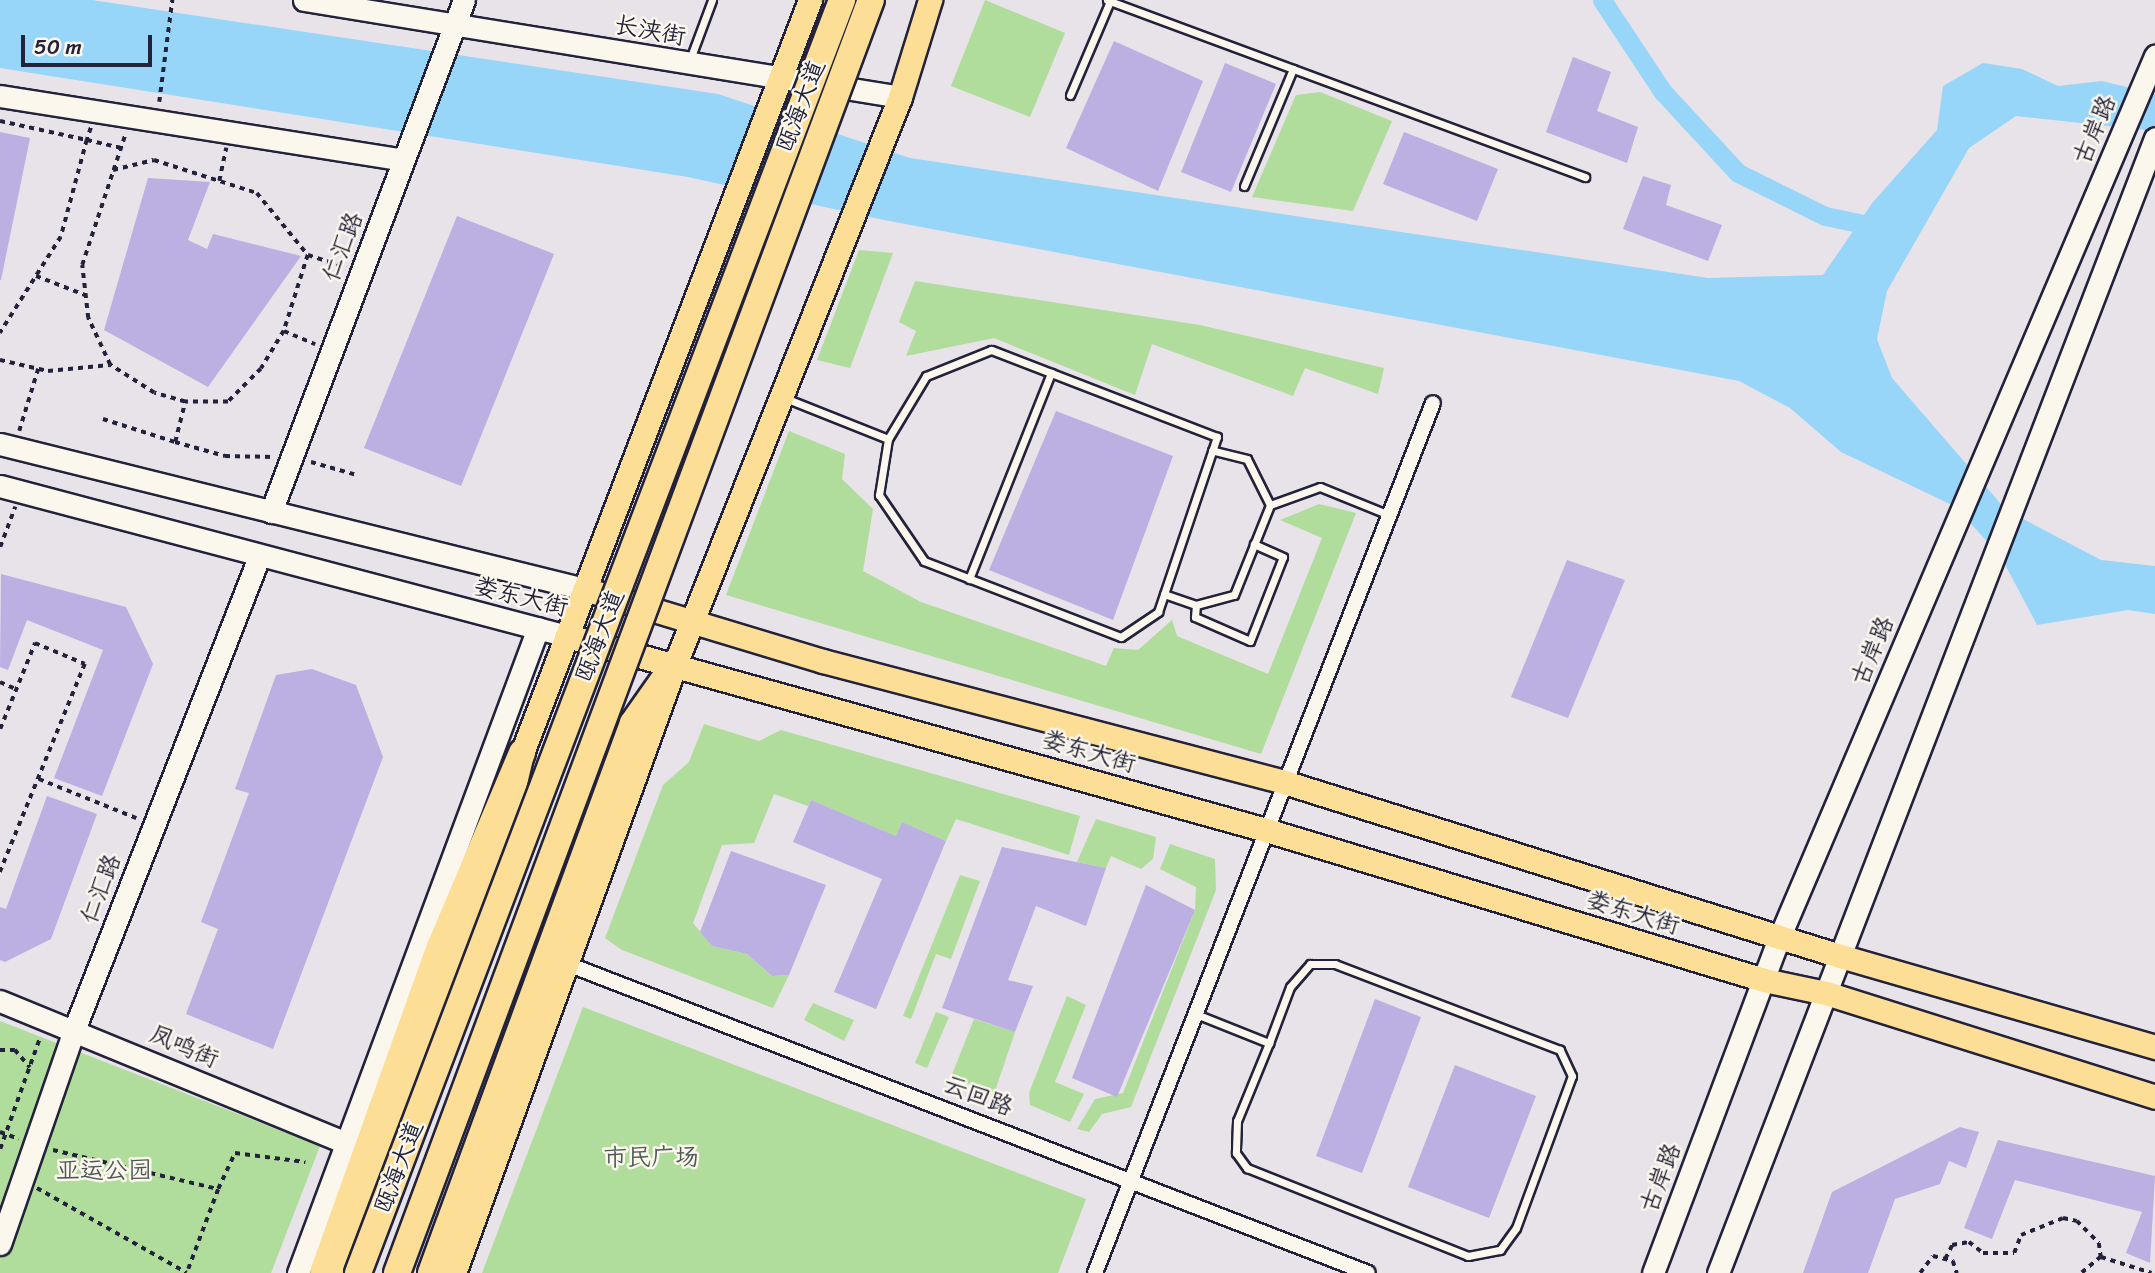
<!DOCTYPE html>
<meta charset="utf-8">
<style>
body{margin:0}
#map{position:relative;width:2155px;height:1273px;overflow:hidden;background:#e8e2e9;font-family:Sriracha,"LXGW WenKai TC",sans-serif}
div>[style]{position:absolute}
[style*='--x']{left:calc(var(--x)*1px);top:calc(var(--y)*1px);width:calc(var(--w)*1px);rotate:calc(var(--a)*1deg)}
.green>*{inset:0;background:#b0dd9c}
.water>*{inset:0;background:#98d6f9}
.canal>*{height:19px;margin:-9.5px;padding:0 9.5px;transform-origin:9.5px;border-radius:9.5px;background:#98d6f9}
.building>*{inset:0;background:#bbb0e1}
.path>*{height:3.5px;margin-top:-1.75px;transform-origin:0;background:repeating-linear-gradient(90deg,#22223b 0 5px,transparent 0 10px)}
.roads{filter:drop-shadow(2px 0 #22223b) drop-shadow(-2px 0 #22223b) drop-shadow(0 2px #22223b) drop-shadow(0 -2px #22223b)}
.lane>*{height:7px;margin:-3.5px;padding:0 3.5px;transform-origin:3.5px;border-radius:3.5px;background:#fbf7ec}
.street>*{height:14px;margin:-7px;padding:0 7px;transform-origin:7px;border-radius:7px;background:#fbf7ec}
.secondary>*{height:21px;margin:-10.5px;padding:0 10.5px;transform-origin:10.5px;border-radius:10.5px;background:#fbf7ec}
.primary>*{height:23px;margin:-11.5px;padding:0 11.5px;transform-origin:11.5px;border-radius:11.5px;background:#fdde96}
.highway>*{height:26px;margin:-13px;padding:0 13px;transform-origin:13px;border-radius:13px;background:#fdde96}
.bridges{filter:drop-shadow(2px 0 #22223b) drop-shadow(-2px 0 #22223b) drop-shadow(0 2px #22223b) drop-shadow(0 -2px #22223b)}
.highway-bridge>*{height:26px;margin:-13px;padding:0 13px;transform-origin:13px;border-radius:13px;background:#fdde96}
span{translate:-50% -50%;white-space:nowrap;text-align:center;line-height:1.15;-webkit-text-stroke:5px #fbf7ec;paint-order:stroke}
.street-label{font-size:24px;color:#22223b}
.park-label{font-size:24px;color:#4d5a58}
.scale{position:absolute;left:21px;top:35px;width:131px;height:32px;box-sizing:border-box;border:4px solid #22223b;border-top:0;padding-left:9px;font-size:21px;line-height:24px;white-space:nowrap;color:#22223b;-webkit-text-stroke:5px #fbf7ec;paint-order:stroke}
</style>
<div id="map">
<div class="green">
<i style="clip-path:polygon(985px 0,1065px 33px,1030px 117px,951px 86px)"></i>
<i style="clip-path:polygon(1320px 92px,1392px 121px,1353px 211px,1252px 197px,1296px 95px)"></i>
<i style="clip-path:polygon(859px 250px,893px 253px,850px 368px,817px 360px)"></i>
<i style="clip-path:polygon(915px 281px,1200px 325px,1384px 368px,1378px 394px,1305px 368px,1293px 396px,1152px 344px,1135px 395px,994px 338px,906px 356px,916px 331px,899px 322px)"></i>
<i style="clip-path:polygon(789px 431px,845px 454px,842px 479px,873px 509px,863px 571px,921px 602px,1106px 666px,1114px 648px,1138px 650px,1172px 620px,1177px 636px,1268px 674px,1322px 538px,1280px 520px,1319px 504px,1356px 513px,1261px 754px,726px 595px)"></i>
<i style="clip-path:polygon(704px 724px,759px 741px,781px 730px,1080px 816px,1069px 855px,956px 819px,946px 841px,902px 822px,896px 836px,811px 800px,808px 806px,774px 794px,754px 843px,722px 845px,693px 923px,712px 946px,747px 954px,772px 976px,789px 975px,773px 1008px,622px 950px,605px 938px,663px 785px,689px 762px)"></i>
<i style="clip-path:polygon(1096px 819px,1156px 837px,1153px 859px,1141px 869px,1111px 856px,1106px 868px,1077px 862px)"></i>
<i style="clip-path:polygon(1170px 844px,1215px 859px,1216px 890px,1131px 1107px,1102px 1114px,1089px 1132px,1077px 1129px,1095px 1099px,1123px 1093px,1195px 910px,1196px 887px,1160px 869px)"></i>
<i style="clip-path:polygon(960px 875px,980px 881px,951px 959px,936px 954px,911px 1019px,903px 1016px)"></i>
<i style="clip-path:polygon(1067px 996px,1086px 1005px,1055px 1082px,1084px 1094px,1070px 1122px,1030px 1105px,1029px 1093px)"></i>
<i style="clip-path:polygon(813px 1003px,854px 1020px,844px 1041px,804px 1020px)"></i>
<i style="clip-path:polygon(583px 1007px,1086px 1199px,1058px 1273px,482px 1273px)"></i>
<i style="clip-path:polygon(936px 1012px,949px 1017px,927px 1068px,915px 1063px)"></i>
<i style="clip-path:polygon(974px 1019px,1015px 1032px,994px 1094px,951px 1077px)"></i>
<i style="clip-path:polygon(0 1021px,320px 1146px,271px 1273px,0 1273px)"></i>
</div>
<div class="water">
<i style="clip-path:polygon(0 0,92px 0,718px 94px,910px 158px,1708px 278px,1823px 275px,1873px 202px,1937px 130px,1943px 86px,1983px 63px,2022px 69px,2058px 86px,2102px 81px,2155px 94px,2155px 131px,2016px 116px,1969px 148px,1887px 291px,1877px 339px,1892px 378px,2006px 510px,2101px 560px,2155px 566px,2155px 614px,2128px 610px,2037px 625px,2001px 557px,1956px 507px,1841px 452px,1790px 408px,1739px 381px,884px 220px,688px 177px,0 68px)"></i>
</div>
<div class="canal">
<i style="--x:1602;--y:0;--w:110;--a:56.5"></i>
<i style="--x:1663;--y:92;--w:110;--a:47.2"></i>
<i style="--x:1738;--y:173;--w:97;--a:26.3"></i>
<i style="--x:1825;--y:216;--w:59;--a:11.7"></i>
</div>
<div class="building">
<i style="clip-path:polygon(1114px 41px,1203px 81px,1158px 191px,1066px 148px)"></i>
<i style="clip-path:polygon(1573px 57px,1611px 72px,1597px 111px,1638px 127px,1627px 163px,1546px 132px)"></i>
<i style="clip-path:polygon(1225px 63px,1276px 84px,1231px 192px,1181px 172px)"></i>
<i style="clip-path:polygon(0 132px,30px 138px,1px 280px,0 280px)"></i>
<i style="clip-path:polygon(1404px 132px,1498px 169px,1477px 221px,1383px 184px)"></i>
<i style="clip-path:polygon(1643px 176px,1671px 185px,1666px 205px,1722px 225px,1708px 261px,1623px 229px)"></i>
<i style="clip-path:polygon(148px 178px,210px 182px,188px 240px,207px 249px,213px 234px,301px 256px,208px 387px,104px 330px)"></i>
<i style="clip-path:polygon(457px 216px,554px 254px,461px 486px,364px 448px)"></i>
<i style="clip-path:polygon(1056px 411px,1173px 456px,1113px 620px,989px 570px)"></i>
<i style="clip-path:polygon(1567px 560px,1625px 580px,1568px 718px,1511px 697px)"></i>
<i style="clip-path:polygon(1px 574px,126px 607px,153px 664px,102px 796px,54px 778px,103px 650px,27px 620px,8px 670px,0 667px)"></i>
<i style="clip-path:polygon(312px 669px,356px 685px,383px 757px,273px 1049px,186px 1014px,218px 929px,201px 922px,249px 793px,235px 789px,276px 675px)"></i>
<i style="clip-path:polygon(47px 796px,97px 814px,51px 939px,5px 962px,0 960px,0 907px,6px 909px)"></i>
<i style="clip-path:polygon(811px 800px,896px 836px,902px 822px,946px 841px,876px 1009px,834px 992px,882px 879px,793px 842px)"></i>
<i style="clip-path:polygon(1002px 847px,1106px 868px,1086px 926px,1036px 906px,1008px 980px,1033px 986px,1015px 1032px,942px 1008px)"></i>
<i style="clip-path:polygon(731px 851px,826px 885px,789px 975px,772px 976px,747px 954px,712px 946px,700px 932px)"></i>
<i style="clip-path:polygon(1146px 885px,1195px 910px,1117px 1097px,1072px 1078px)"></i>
<i style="clip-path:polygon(1375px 999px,1421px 1017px,1362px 1173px,1316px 1156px)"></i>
<i style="clip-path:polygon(1455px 1065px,1536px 1096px,1489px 1218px,1408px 1187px)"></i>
<i style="clip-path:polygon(1960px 1127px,1979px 1132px,1966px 1168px,1949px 1161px,1940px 1184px,1895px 1199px,1868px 1273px,1803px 1273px,1832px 1192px)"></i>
<i style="clip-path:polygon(1998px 1140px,2155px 1176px,2150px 1263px,2126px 1253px,2142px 1212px,2015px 1180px,1992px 1239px,1964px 1228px)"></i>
</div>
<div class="path">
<i style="--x:159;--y:102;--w:103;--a:-82.7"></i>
<i style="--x:0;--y:121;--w:89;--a:12.3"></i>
<i style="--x:87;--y:140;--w:100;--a:105"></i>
<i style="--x:61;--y:237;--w:114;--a:122.4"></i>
<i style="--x:91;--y:128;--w:13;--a:108"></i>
<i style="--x:87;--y:140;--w:35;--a:13"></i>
<i style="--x:113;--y:170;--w:42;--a:-13.7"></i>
<i style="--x:154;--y:160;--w:108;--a:17.8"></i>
<i style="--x:257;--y:193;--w:80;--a:50.6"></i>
<i style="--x:308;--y:255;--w:80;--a:107.5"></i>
<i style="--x:284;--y:331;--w:44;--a:121.2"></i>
<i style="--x:261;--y:369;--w:47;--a:135"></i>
<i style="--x:228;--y:402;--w:43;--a:180"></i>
<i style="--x:219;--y:181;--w:34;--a:-78"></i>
<i style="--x:308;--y:255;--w:40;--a:18"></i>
<i style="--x:36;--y:276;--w:53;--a:21.2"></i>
<i style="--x:284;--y:331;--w:34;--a:23"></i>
<i style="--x:0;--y:360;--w:49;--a:12.9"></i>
<i style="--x:48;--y:371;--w:62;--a:-5.5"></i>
<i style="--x:103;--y:419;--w:76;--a:17.7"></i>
<i style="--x:175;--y:442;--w:41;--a:-76"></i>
<i style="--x:185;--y:402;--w:32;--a:-164"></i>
<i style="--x:154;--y:393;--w:52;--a:-147.5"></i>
<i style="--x:110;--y:365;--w:52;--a:-115.1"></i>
<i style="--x:88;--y:318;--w:53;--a:-96.5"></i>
<i style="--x:82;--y:265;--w:137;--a:-71.7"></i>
<i style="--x:19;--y:431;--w:65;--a:-73"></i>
<i style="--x:175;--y:442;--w:52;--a:15.6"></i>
<i style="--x:225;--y:456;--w:47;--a:1.2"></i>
<i style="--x:311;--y:462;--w:48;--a:15.8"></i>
<i style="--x:0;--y:547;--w:43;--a:-69.4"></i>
<i style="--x:0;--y:682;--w:17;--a:24"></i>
<i style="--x:0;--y:729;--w:93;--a:-67.9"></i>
<i style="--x:35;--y:643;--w:54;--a:22.8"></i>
<i style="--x:85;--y:664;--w:225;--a:112.2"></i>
<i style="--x:39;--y:779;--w:105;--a:21.9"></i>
<i style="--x:0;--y:1050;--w:15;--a:0"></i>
<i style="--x:15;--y:1050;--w:23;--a:49"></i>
<i style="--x:0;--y:1132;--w:20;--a:20"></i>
<i style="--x:0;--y:1149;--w:119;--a:-70.3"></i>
<i style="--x:53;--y:1150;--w:170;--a:13.3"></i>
<i style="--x:218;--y:1189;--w:40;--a:-65"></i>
<i style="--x:235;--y:1153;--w:71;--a:7.3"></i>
<i style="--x:37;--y:1188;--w:172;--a:29.5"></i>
<i style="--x:2101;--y:1257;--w:53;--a:17.4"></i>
<i style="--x:1945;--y:1259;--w:16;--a:-63"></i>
<i style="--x:1952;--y:1245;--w:17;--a:-10"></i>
<i style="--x:1969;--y:1242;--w:18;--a:38"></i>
<i style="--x:1983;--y:1253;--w:31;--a:0"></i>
<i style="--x:2014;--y:1253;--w:19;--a:-69"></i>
<i style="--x:2021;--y:1235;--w:45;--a:-22"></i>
<i style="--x:2063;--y:1218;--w:14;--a:12"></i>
<i style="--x:2077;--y:1221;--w:31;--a:45"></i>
<i style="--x:2099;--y:1243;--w:14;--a:82"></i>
<i style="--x:2101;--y:1257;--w:25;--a:140"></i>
<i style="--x:188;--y:1269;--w:85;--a:-69.4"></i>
<i style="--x:1920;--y:1273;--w:21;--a:-53"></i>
<i style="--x:1933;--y:1256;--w:21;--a:14"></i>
<i style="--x:1953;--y:1261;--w:13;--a:72"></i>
</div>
<div class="roads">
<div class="lane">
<i style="--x:1107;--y:0;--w:510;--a:20.32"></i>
<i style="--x:689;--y:62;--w:66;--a:-69.6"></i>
<i style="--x:1070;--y:95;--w:102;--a:-66.9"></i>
<i style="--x:1244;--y:186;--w:127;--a:-67.3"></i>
<i style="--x:785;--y:398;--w:111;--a:21.7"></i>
<i style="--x:888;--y:439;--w:57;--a:99.1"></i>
<i style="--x:879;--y:495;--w:80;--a:55.7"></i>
<i style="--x:924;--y:561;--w:211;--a:21.1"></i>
<i style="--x:1121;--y:637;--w:45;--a:-34"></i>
<i style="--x:1158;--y:612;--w:185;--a:-71.4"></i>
<i style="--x:1217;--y:437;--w:242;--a:-158.9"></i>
<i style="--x:991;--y:350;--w:70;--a:158.2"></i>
<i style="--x:926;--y:376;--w:74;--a:121.1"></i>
<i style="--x:1270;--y:505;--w:53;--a:-19.8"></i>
<i style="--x:1320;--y:487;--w:74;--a:22.1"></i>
<i style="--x:969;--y:579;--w:222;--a:-68.3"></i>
<i style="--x:1164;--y:594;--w:34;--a:19"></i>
<i style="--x:1196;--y:605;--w:39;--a:-15"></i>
<i style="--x:1234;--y:595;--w:97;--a:-68.2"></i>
<i style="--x:1270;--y:505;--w:51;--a:-116.6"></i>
<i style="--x:1247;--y:459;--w:36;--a:-166"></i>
<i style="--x:1196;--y:605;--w:12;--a:95"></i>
<i style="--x:1195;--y:617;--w:60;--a:23.6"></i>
<i style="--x:1250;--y:641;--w:90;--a:-68.6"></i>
<i style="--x:1283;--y:557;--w:32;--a:-156"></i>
<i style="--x:1196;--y:1014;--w:79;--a:21.7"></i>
<i style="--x:1269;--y:1043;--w:84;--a:112.3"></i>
<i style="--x:1237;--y:1121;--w:32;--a:92"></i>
<i style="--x:1236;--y:1153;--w:19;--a:54"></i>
<i style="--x:1247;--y:1168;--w:238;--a:21.7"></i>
<i style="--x:1468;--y:1256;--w:33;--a:-11"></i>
<i style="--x:1500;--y:1250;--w:27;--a:-54"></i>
<i style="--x:1516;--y:1228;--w:162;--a:-69.8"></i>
<i style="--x:1572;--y:1076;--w:29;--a:-115"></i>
<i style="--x:1560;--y:1050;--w:241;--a:-159.1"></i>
<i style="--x:1335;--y:964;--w:25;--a:180"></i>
<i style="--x:1310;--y:964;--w:30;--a:131"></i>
<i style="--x:1290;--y:987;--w:60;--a:110.6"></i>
</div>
<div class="street">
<i style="--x:570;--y:965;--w:855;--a:21.1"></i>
<i style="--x:1095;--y:1273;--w:933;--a:-68.77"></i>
</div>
<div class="secondary">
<i style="--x:304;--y:0;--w:604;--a:9.24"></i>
<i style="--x:0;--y:96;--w:408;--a:9"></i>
<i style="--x:0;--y:444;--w:606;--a:13.94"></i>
<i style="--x:0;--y:486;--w:591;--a:14.81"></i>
<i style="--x:271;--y:512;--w:547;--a:-69.35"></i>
<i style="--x:0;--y:1001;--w:375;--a:22.3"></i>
<i style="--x:0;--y:1244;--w:226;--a:-70.9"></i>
<i style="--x:74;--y:1030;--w:508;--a:-68.64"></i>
<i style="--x:298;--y:1273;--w:688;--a:-69.59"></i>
<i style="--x:1653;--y:1273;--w:360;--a:-69.4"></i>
<i style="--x:1780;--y:936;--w:957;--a:-66.92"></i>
<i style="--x:1718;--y:1273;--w:1216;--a:-68.94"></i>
</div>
<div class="primary">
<i style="--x:588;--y:590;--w:245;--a:16.8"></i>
<i style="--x:823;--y:661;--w:477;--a:14.7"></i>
<i style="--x:1284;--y:782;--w:583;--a:17.38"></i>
<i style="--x:1840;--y:956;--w:328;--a:16.1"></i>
<i style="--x:571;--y:637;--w:721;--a:15.52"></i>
<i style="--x:1266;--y:830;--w:520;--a:16.76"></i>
<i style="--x:1764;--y:980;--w:63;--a:11.8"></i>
<i style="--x:1826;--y:993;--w:345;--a:17.5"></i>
<i style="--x:339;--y:1273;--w:460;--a:-69.4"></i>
<i style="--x:501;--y:842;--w:91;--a:-76.7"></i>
<i style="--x:522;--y:753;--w:806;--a:-69.07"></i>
<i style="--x:454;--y:1273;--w:650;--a:-70.03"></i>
<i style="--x:676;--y:662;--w:608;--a:-68.37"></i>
<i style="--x:900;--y:97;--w:102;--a:-72.8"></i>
</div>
<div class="highway">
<i style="--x:323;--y:1273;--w:346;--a:-70.3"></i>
<i style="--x:440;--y:947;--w:211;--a:-67.1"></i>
<i style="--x:431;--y:1273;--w:586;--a:-69.83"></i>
<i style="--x:633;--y:723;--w:75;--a:-54.8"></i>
</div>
</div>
<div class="bridges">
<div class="highway-bridge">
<i style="--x:358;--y:1273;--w:1362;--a:-69.18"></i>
<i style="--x:397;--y:1273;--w:1358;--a:-69.58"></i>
</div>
</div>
<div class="street-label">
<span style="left:650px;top:31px;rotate:10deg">长浃街</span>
<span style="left:801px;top:106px;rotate:-69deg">瓯海大道</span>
<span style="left:2095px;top:130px;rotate:-67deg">古岸路</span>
<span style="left:343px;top:247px;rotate:-69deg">仁汇路</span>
<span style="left:521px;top:597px;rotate:14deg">娄东大街</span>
<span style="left:600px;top:636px;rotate:-69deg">瓯海大道</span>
<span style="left:1873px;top:651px;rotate:-67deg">古岸路</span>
<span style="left:1089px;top:752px;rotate:16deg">娄东大街</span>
<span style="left:101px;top:889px;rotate:-69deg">仁汇路</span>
<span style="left:1633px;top:913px;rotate:17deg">娄东大街</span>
<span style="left:184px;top:1047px;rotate:23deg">凤鸣街</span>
<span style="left:978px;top:1096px;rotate:21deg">云回路</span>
<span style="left:399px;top:1167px;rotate:-69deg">瓯海大道</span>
<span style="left:1661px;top:1178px;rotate:-69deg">古岸路</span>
</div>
<div class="park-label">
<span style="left:651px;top:1158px">市民广场</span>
<span style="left:104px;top:1171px">亚运公园</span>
</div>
<div class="scale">50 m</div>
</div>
